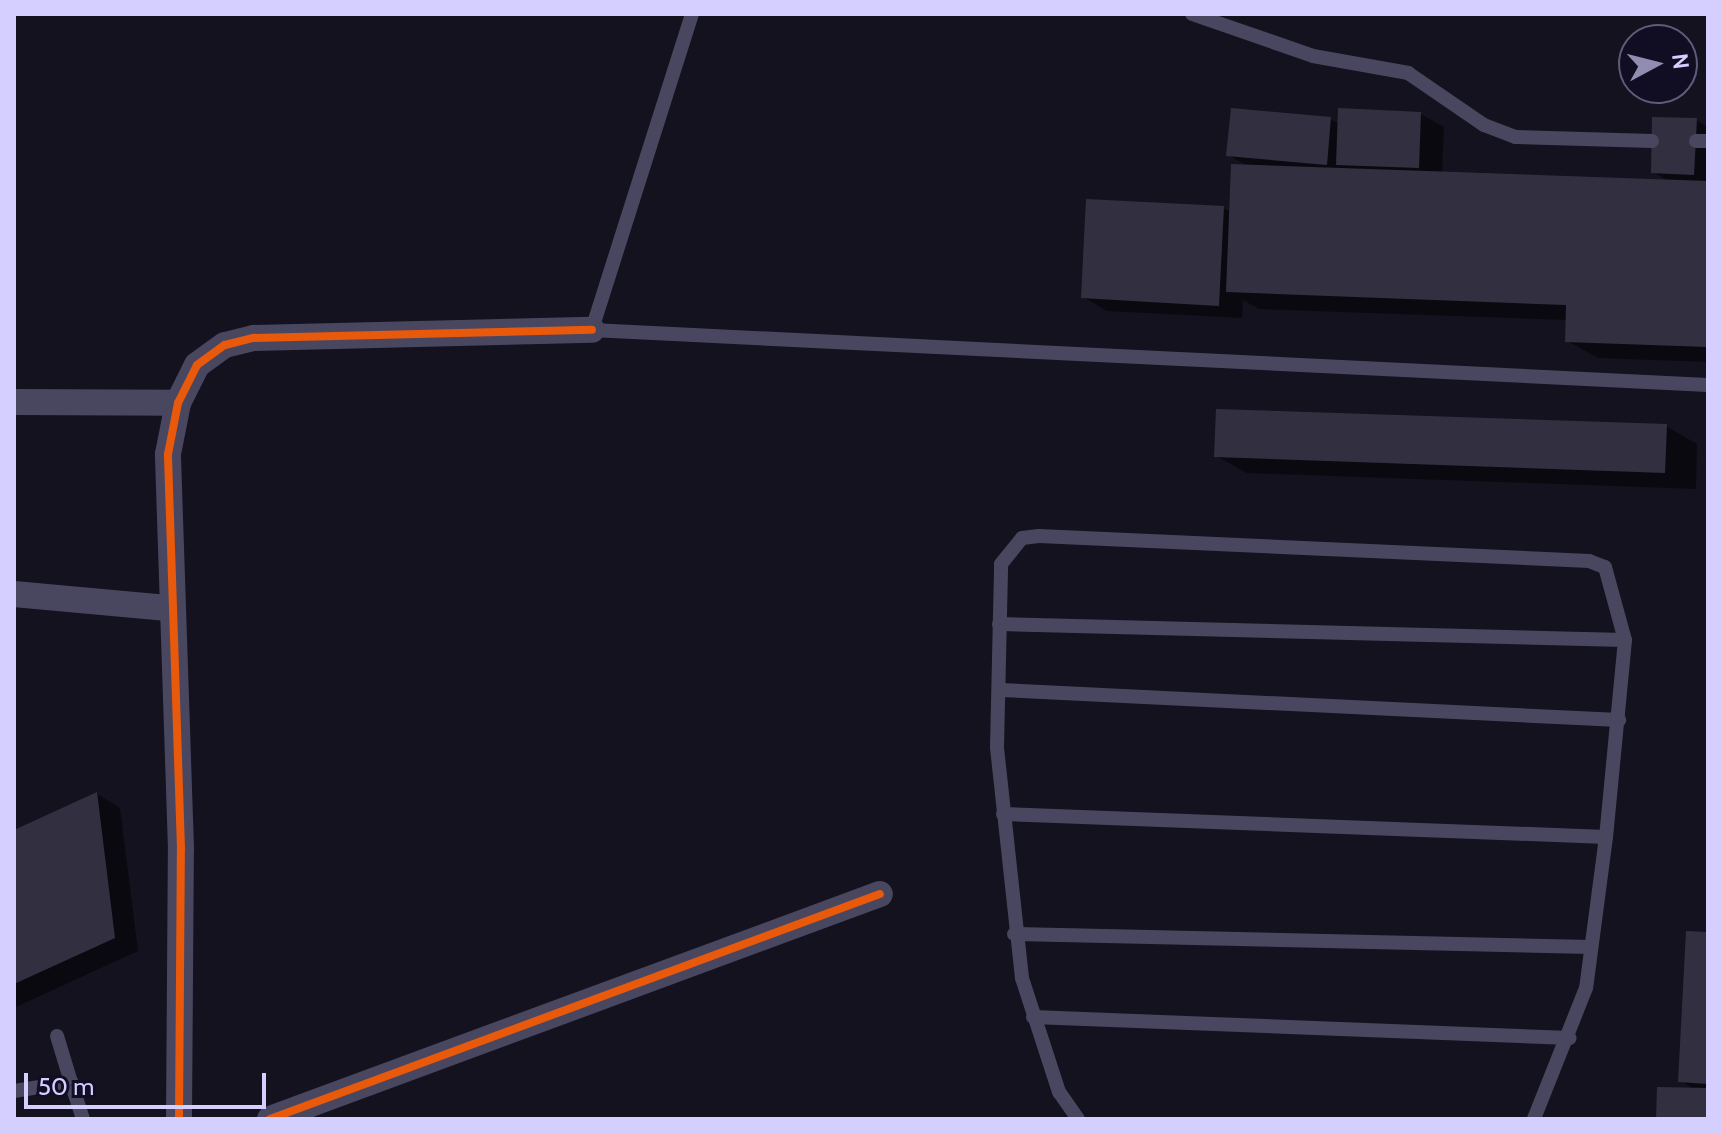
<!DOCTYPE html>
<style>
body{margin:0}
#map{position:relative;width:1722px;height:1133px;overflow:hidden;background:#14121e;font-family:Cabin,sans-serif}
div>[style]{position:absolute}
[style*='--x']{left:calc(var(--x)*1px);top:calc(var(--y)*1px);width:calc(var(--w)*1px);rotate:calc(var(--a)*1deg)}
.shadow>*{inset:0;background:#0007}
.building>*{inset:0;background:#323040}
.lane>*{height:14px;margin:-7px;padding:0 7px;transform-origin:7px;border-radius:7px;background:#48475f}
.street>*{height:26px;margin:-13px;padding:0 13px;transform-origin:13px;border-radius:13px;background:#48475f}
.cycleway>*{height:8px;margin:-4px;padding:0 4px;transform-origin:4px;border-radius:4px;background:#e8590c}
span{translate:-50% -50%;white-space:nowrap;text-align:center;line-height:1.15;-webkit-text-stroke:6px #110d23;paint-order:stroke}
.frame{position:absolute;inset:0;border:16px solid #d4cfff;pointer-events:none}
.north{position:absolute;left:1618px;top:24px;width:80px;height:80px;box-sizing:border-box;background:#110d23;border:2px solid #5f5b7b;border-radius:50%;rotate:83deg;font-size:22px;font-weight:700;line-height:32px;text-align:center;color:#d4cfff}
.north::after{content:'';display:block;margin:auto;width:28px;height:36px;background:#918db0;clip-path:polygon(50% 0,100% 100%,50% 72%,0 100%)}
.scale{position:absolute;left:24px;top:1073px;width:242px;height:36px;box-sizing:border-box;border:4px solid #d4cfff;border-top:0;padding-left:10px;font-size:24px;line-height:28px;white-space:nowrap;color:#d4cfff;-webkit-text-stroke:6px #110d23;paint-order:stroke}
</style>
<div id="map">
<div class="shadow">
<i style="clip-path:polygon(1420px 114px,1444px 127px,1442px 174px,1670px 182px,1653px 172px,1696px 120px,1708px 127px,1708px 362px,1598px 358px,1567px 341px,1568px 320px,1259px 309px,1243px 300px,1242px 318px,1107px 311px,1083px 297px,1223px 208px,1231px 212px,1248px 166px,1228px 155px,1330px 119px,1340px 124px)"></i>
<i style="clip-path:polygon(1666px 426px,1697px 444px,1696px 489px,1247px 473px,1216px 456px)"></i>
<i style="clip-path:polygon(97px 794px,120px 808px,138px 951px,14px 1008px,14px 832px)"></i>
<i style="clip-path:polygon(1708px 934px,1708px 1119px,1658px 1119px,1695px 1090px,1681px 1081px)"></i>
</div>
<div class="building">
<i style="clip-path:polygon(1231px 108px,1331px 117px,1327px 165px,1226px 156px)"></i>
<i style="clip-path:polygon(1338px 108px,1421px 112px,1419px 168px,1336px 165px)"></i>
<i style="clip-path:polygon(1652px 117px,1697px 118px,1694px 175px,1651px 173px)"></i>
<i style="clip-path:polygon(1231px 164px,1708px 181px,1708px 347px,1565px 342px,1566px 305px,1226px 292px)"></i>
<i style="clip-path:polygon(1086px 199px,1224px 206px,1219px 306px,1081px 298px)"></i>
<i style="clip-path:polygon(1216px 409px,1667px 424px,1665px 473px,1214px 457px)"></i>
<i style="clip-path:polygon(97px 792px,115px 938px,14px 984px,14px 830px)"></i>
<i style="clip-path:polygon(1686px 931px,1708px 932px,1708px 1084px,1678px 1082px)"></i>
<i style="clip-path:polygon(1657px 1087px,1708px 1088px,1708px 1119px,1656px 1119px)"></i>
</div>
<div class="lane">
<i style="--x:692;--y:14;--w:331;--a:107.6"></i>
<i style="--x:592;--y:330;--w:1117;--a:2.82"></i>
<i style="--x:1192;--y:14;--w:128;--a:19.1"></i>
<i style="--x:1313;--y:56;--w:97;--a:10.1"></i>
<i style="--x:1408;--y:73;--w:92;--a:34.4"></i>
<i style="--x:1484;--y:125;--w:33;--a:21"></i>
<i style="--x:1515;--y:137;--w:137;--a:1.7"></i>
<i style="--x:1696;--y:141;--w:12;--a:0"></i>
<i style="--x:999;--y:624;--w:626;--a:1.46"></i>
<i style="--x:1001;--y:690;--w:619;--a:2.78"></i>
<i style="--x:1003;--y:814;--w:603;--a:2.18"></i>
<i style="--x:1014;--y:934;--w:577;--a:1.29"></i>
<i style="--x:1033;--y:1017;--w:537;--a:2.24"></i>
<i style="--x:57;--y:1036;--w:48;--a:73.1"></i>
<i style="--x:14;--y:1091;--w:58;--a:-9"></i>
<i style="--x:71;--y:1082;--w:39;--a:72"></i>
<i style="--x:1078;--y:1119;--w:33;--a:-125"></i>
<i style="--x:1059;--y:1092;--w:120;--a:-108"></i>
<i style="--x:1022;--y:978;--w:232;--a:-96.2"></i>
<i style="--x:997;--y:747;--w:183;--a:-88.7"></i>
<i style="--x:1001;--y:564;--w:33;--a:-51"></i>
<i style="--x:1022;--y:538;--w:17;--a:-7"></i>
<i style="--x:1039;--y:536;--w:551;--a:2.6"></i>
<i style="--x:1589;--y:561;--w:17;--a:21"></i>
<i style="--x:1605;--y:567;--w:76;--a:74.7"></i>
<i style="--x:1625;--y:640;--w:198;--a:95.5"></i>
<i style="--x:1606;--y:837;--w:152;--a:97.5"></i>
<i style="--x:1586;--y:988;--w:141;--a:111.7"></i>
</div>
<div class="street">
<i style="--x:14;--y:402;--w:164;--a:0.3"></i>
<i style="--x:14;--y:594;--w:154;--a:5.2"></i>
<i style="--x:179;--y:1119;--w:270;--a:-89.6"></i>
<i style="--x:181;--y:849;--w:395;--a:-91.9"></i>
<i style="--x:168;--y:454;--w:52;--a:-78.9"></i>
<i style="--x:178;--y:403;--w:42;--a:-63.4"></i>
<i style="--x:197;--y:365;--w:34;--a:-36"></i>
<i style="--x:225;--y:345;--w:30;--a:-14"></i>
<i style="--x:254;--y:338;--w:338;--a:-1.4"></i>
<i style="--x:270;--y:1119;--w:650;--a:-20.25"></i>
</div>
<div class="cycleway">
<i style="--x:179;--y:1119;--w:270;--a:-89.6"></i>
<i style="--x:181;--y:849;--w:395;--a:-91.9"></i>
<i style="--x:168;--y:454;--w:52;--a:-78.9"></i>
<i style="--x:178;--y:403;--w:42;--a:-63.4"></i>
<i style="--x:197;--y:365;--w:34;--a:-36"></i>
<i style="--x:225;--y:345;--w:30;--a:-14"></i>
<i style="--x:254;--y:338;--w:338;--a:-1.4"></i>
<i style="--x:270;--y:1119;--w:650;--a:-20.25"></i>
</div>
<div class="frame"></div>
<div class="north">N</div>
<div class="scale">50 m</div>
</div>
